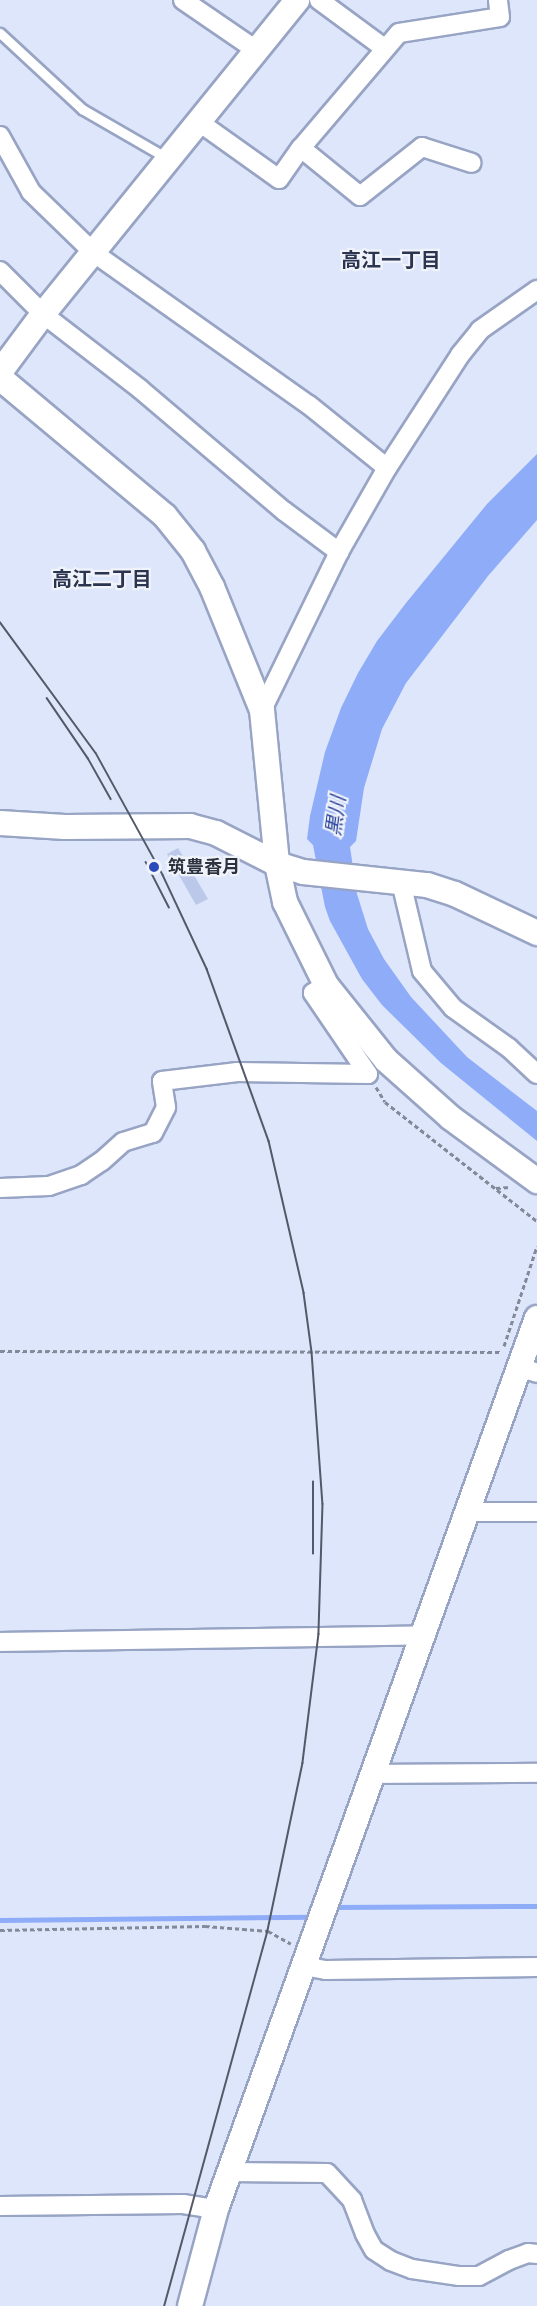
<!DOCTYPE html>
<meta charset="utf-8">
<style>
body{margin:0}
#map{position:relative;width:537px;height:2306px;overflow:hidden;background:#dde6fa;font-family:"Varela Round","Noto Sans JP",sans-serif}
div>[style]{position:absolute}
[style*='--x']{left:calc(var(--x)*1px);top:calc(var(--y)*1px);width:calc(var(--w)*1px);rotate:calc(var(--a)*1deg)}
.water>*{inset:0;background:#8facf9}
.stream>*{height:4.5px;margin:-2.25px;padding:0 2.25px;transform-origin:2.25px;border-radius:2.25px;background:#8facf9}
.building>*{inset:0;background:#bbc8e9}
.path>*{height:3px;margin-top:-1.5px;transform-origin:0;background:repeating-linear-gradient(90deg,#828999 0 4.5px,transparent 0 7.5px)}
.roads{filter:drop-shadow(2px 0 #98a4c4) drop-shadow(-2px 0 #98a4c4) drop-shadow(0 2px #98a4c4) drop-shadow(0 -2px #98a4c4)}
.lane>*{height:9px;margin:-4.5px;padding:0 4.5px;transform-origin:4.5px;border-radius:4.5px;background:#fff}
.street>*{height:18px;margin:-9px;padding:0 9px;transform-origin:9px;border-radius:9px;background:#fff}
.secondary>*{height:24px;margin:-12px;padding:0 12px;transform-origin:12px;border-radius:12px;background:#fff}
.tram>*{height:1.5px;margin:-0.75px;padding:0 0.75px;transform-origin:0.75px;border-radius:0.75px;background:#535968}
.dots>*{width:16px;height:16px;translate:-50% -50%;box-sizing:border-box;border:3px solid #f0f3fa;border-radius:50%}
span{translate:-50% -50%;white-space:nowrap;text-align:center;line-height:1.15;-webkit-text-stroke:4.5px #f0f3fa;paint-order:stroke}
.poi-label{font-size:18px;color:#2d323f;font-weight:700}
.left{translate:0 -50%;text-align:left}
.neighbourhood-label{font-size:20px;color:#2b354f;font-weight:700}
.water-label{font-size:20px;color:#2b439b;font-style:italic}
</style>
<div id="map">
<div class="water">
<i style="clip-path:polygon(537px 454px,537px 520px,488px 576px,406px 683px,382px 729px,364px 788px,356px 841px,350px 847px,357px 894px,368px 929px,384px 959px,411px 997px,467px 1057px,537px 1111px,537px 1141px,441px 1063px,382px 1005px,362px 979px,330px 921px,325px 907px,313px 845px,307px 839px,310px 816px,325px 752px,341px 708px,358px 673px,377px 641px,406px 603px,487px 504px)"></i>
</div>
<div class="stream">
<i style="--x:333;--y:1907;--w:204;--a:-0.3"></i>
<i style="--x:0;--y:1920;--w:310;--a:-0.6"></i>
<i style="--x:310;--y:1917;--w:3;--a:-72"></i>
</div>
<div class="building">
<i style="clip-path:polygon(178px 848px,208px 899px,196px 905px,167px 854px)"></i>
</div>
<div class="path">
<i style="--x:376;--y:1087;--w:17;--a:59"></i>
<i style="--x:385;--y:1102;--w:193;--a:38.1"></i>
<i style="--x:496;--y:1188;--w:14;--a:-4"></i>
<i style="--x:504;--y:1346;--w:105;--a:-71.7"></i>
<i style="--x:0;--y:1351;--w:502;--a:0.11"></i>
<i style="--x:0;--y:1930;--w:205;--a:-1.1"></i>
<i style="--x:205;--y:1926;--w:63;--a:4.5"></i>
<i style="--x:268;--y:1931;--w:26;--a:29"></i>
</div>
<div class="roads">
<div class="lane">
<i style="--x:0;--y:33;--w:112;--a:42.8"></i>
<i style="--x:82;--y:109;--w:98;--a:30"></i>
</div>
<div class="street">
<i style="--x:183;--y:0;--w:88;--a:34.4"></i>
<i style="--x:319;--y:0;--w:81;--a:36.4"></i>
<i style="--x:199;--y:122;--w:98;--a:35.5"></i>
<i style="--x:279;--y:179;--w:38;--a:-55"></i>
<i style="--x:301;--y:148;--w:151;--a:-49.6"></i>
<i style="--x:399;--y:33;--w:102;--a:-9"></i>
<i style="--x:500;--y:17;--w:17;--a:-97"></i>
<i style="--x:0;--y:136;--w:64;--a:61"></i>
<i style="--x:31;--y:192;--w:88;--a:44.1"></i>
<i style="--x:94;--y:253;--w:263;--a:35.3"></i>
<i style="--x:309;--y:405;--w:100;--a:38.9"></i>
<i style="--x:301;--y:148;--w:76;--a:39.1"></i>
<i style="--x:360;--y:196;--w:79;--a:-38.3"></i>
<i style="--x:422;--y:147;--w:52;--a:17.7"></i>
<i style="--x:0;--y:271;--w:61;--a:45"></i>
<i style="--x:43;--y:314;--w:123;--a:37.7"></i>
<i style="--x:140;--y:389;--w:189;--a:40.3"></i>
<i style="--x:284;--y:511;--w:69;--a:36.7"></i>
<i style="--x:262;--y:710;--w:176;--a:-64"></i>
<i style="--x:339;--y:552;--w:97;--a:-60.3"></i>
<i style="--x:387;--y:468;--w:135;--a:-57.1"></i>
<i style="--x:460;--y:355;--w:32;--a:-51"></i>
<i style="--x:480;--y:330;--w:70;--a:-35.1"></i>
<i style="--x:401;--y:882;--w:91;--a:76.7"></i>
<i style="--x:422;--y:971;--w:48;--a:50"></i>
<i style="--x:453;--y:1008;--w:69;--a:35.5"></i>
<i style="--x:509;--y:1048;--w:38;--a:43"></i>
<i style="--x:0;--y:1188;--w:49;--a:-2.3"></i>
<i style="--x:49;--y:1186;--w:34;--a:-19"></i>
<i style="--x:81;--y:1175;--w:25;--a:-34"></i>
<i style="--x:102;--y:1161;--w:28;--a:-42"></i>
<i style="--x:123;--y:1142;--w:31;--a:-17"></i>
<i style="--x:153;--y:1133;--w:29;--a:-63"></i>
<i style="--x:166;--y:1107;--w:26;--a:-99"></i>
<i style="--x:162;--y:1081;--w:76;--a:-6.8"></i>
<i style="--x:237;--y:1072;--w:131;--a:0.9"></i>
<i style="--x:368;--y:1074;--w:98;--a:-124.2"></i>
<i style="--x:313;--y:993;--w:15;--a:-32"></i>
<i style="--x:519;--y:1367;--w:19;--a:18"></i>
<i style="--x:467;--y:1512;--w:70;--a:0"></i>
<i style="--x:0;--y:1642;--w:423;--a:-0.9"></i>
<i style="--x:374;--y:1774;--w:163;--a:-0.4"></i>
<i style="--x:303;--y:1966;--w:23;--a:10"></i>
<i style="--x:326;--y:1970;--w:211;--a:-0.8"></i>
<i style="--x:229;--y:2172;--w:98;--a:0.6"></i>
<i style="--x:327;--y:2173;--w:37;--a:47"></i>
<i style="--x:352;--y:2200;--w:36;--a:69"></i>
<i style="--x:365;--y:2234;--w:18;--a:61"></i>
<i style="--x:374;--y:2250;--w:20;--a:33"></i>
<i style="--x:391;--y:2261;--w:22;--a:21"></i>
<i style="--x:412;--y:2269;--w:48;--a:8.5"></i>
<i style="--x:459;--y:2276;--w:20;--a:0"></i>
<i style="--x:479;--y:2276;--w:34;--a:-28"></i>
<i style="--x:509;--y:2260;--w:20;--a:-20"></i>
<i style="--x:528;--y:2253;--w:9;--a:6"></i>
<i style="--x:0;--y:2206;--w:183;--a:-0.6"></i>
<i style="--x:183;--y:2204;--w:33;--a:9"></i>
</div>
<div class="secondary">
<i style="--x:0;--y:372;--w:72;--a:-53.4"></i>
<i style="--x:43;--y:314;--w:404;--a:-51"></i>
<i style="--x:0;--y:378;--w:215;--a:39.9"></i>
<i style="--x:165;--y:516;--w:45;--a:51.3"></i>
<i style="--x:193;--y:551;--w:41;--a:62.2"></i>
<i style="--x:212;--y:587;--w:133;--a:67.9"></i>
<i style="--x:262;--y:710;--w:155;--a:84.4"></i>
<i style="--x:277;--y:864;--w:39;--a:78"></i>
<i style="--x:285;--y:902;--w:93;--a:63.7"></i>
<i style="--x:326;--y:985;--w:96;--a:51.3"></i>
<i style="--x:386;--y:1060;--w:87;--a:41.7"></i>
<i style="--x:451;--y:1118;--w:107;--a:36.2"></i>
<i style="--x:0;--y:823;--w:65;--a:3.5"></i>
<i style="--x:65;--y:827;--w:125;--a:-0.5"></i>
<i style="--x:190;--y:826;--w:27;--a:15"></i>
<i style="--x:216;--y:833;--w:68;--a:26.9"></i>
<i style="--x:277;--y:864;--w:27;--a:17"></i>
<i style="--x:303;--y:872;--w:125;--a:6"></i>
<i style="--x:427;--y:885;--w:29;--a:18"></i>
<i style="--x:455;--y:894;--w:91;--a:25.4"></i>
<i style="--x:190;--y:2306;--w:100;--a:-75"></i>
<i style="--x:216;--y:2209;--w:947;--a:-70.19"></i>
</div>
</div>
<div class="tram">
<i style="--x:0;--y:622;--w:162;--a:53.8"></i>
<i style="--x:96;--y:753;--w:139;--a:61.2"></i>
<i style="--x:163;--y:875;--w:104;--a:64.9"></i>
<i style="--x:207;--y:969;--w:183;--a:70.2"></i>
<i style="--x:269;--y:1141;--w:156;--a:77"></i>
<i style="--x:304;--y:1293;--w:60;--a:82.3"></i>
<i style="--x:312;--y:1352;--w:152;--a:85.9"></i>
<i style="--x:323;--y:1504;--w:130;--a:91.8"></i>
<i style="--x:319;--y:1634;--w:130;--a:97.1"></i>
<i style="--x:303;--y:1763;--w:172;--a:101.8"></i>
<i style="--x:268;--y:1931;--w:389;--a:105.4"></i>
<i style="--x:47;--y:698;--w:73;--a:55.7"></i>
<i style="--x:88;--y:758;--w:47;--a:60.7"></i>
<i style="--x:146;--y:862;--w:51;--a:62.9"></i>
<i style="--x:313;--y:1554;--w:72;--a:-90"></i>
</div>
<div class="dots">
<i style="left:154px;top:867px;background:#2e49b9"></i>
</div>
<div class="poi-label">
<span class="left" style="left:168px;top:867px">筑豊香月</span>
</div>
<div class="neighbourhood-label">
<span style="left:391px;top:261px">高江一丁目</span>
<span style="left:102px;top:580px">高江二丁目</span>
</div>
<div class="water-label">
<span style="left:337px;top:816px;rotate:-82deg">黒川</span>
</div>
</div>
